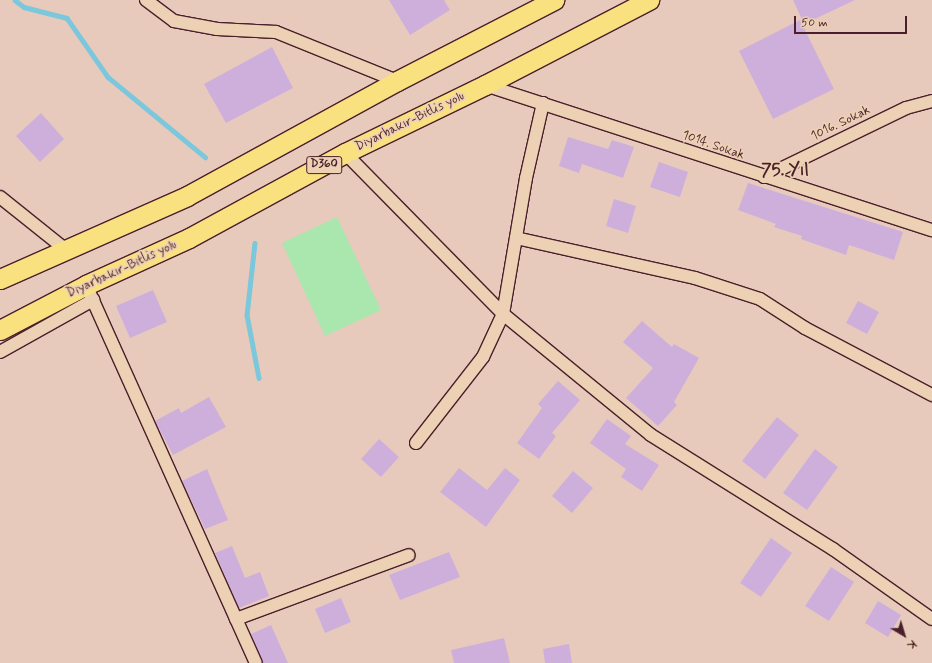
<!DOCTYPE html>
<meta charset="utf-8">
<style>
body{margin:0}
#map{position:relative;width:932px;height:663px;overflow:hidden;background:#e7cabc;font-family:Mynerve,sans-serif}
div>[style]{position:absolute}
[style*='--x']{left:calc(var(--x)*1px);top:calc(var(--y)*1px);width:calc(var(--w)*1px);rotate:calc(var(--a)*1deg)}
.green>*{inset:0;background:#aae7ae}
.stream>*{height:4.5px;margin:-2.25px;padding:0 2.25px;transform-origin:2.25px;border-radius:2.25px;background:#7bc7db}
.building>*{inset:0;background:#ceafdc}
.roads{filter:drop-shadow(1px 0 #4a1f2b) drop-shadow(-1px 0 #4a1f2b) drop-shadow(0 1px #4a1f2b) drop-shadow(0 -1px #4a1f2b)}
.minor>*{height:12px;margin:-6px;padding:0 6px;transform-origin:6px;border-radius:6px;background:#edd1b4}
.trunk>*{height:19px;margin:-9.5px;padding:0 9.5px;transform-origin:9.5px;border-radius:9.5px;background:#fae180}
span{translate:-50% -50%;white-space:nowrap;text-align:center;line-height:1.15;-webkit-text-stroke:3.5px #edd1b4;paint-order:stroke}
.shield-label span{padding:1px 3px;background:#edd1b4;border:1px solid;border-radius:3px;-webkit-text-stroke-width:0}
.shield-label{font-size:12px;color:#4a1f2b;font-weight:700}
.street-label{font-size:13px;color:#4a1f2b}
.district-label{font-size:17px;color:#4a1f2b;font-weight:700}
.north{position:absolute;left:884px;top:615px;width:40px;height:40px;-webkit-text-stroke:3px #edd1b4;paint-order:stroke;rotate:142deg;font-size:11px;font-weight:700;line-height:16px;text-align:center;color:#4a1f2b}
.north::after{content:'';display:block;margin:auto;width:14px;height:18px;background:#4a1f2b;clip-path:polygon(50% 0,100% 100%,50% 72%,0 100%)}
.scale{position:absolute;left:794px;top:16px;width:113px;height:18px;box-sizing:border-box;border:2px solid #4a1f2b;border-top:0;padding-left:5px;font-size:12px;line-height:14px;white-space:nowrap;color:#4a1f2b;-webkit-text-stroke:3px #edd1b4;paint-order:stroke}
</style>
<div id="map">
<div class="green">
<i style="clip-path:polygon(337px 217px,381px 310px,325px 336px,282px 243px)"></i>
</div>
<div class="stream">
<i style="--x:15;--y:0;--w:11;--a:38"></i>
<i style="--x:24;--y:7;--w:44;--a:14.3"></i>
<i style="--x:67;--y:18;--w:72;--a:55.2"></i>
<i style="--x:108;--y:77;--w:126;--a:39.5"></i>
<i style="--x:255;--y:243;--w:72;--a:96.3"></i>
<i style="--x:247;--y:315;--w:64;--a:79.2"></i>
</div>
<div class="building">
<i style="clip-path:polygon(389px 0,444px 0,450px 10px,410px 35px)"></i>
<i style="clip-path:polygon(793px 0,855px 0,804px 24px)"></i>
<i style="clip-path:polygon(800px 20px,834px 89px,773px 119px,739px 51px)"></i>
<i style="clip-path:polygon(272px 47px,293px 88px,226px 123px,204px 84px)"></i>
<i style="clip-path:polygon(41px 113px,64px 139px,40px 162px,16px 136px)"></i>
<i style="clip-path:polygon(568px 137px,608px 149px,612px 140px,634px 147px,623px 178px,582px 164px,579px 173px,559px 166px)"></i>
<i style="clip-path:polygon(659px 162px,688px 172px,680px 197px,650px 187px)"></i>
<i style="clip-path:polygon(748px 183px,903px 232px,894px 260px,849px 245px,846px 255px,801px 239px,802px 236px,774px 227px,776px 224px,738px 210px)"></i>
<i style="clip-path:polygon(614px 199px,636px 206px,628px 233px,606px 226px)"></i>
<i style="clip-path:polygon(153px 290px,167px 322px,130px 338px,116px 306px)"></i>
<i style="clip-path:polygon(858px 301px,879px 312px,867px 334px,846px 323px)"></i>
<i style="clip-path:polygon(642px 321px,672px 347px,674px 344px,699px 358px,674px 402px,677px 405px,658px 426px,626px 398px,653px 368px,623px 342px)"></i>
<i style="clip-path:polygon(558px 381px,580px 400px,552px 433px,556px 436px,539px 459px,517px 443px,542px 408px,538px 404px)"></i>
<i style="clip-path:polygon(209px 397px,226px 427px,173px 455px,155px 421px,179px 408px,181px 413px)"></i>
<i style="clip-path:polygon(777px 417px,799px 435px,765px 479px,742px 461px)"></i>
<i style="clip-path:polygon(607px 419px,631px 436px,625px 444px,659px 465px,642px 491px,621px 477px,626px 469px,590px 443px)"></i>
<i style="clip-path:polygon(379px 439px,399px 457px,381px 477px,361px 459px)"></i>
<i style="clip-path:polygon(815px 449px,838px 467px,807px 510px,783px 493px)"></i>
<i style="clip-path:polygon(459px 468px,487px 490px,505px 468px,520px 480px,486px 527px,440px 492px)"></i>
<i style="clip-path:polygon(207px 469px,228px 520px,205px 529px,182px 481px)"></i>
<i style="clip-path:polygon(573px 471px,593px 488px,572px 513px,552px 496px)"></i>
<i style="clip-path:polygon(771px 538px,792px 553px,761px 597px,740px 583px)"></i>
<i style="clip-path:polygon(232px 546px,245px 578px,260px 572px,269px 596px,239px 608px,215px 553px)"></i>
<i style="clip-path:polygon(449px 552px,460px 577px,400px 600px,389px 575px)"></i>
<i style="clip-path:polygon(831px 567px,854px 582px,829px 621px,805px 606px)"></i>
<i style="clip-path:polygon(341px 598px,351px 622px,325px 633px,315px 609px)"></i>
<i style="clip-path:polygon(878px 601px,901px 615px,888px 637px,865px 623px)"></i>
<i style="clip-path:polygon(271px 625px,288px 663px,263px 663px,251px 634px)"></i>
<i style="clip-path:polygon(504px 638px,510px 663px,454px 663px,451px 650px)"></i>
<i style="clip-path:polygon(569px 644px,572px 663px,545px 663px,543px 649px)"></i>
</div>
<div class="roads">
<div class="minor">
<i style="--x:146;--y:0;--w:35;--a:37"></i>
<i style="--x:174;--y:21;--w:44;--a:10.5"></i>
<i style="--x:217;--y:29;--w:59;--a:2.9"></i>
<i style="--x:276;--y:32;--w:131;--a:22"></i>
<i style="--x:485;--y:85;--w:470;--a:18"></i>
<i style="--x:345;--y:153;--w:226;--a:45.5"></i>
<i style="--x:503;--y:314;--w:191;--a:39.3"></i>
<i style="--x:651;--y:435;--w:215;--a:32.1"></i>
<i style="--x:833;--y:549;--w:121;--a:35.3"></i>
<i style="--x:764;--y:177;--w:158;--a:-25.9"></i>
<i style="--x:906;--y:108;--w:27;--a:-15"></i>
<i style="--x:0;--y:197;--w:83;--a:38.7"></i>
<i style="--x:516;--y:238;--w:183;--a:12.6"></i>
<i style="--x:695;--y:278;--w:68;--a:17.9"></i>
<i style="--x:760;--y:299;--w:54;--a:32.8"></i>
<i style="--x:805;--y:328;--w:144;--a:27.8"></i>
<i style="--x:86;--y:285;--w:414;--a:65.8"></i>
<i style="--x:0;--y:352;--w:107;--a:-29.2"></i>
<i style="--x:416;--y:443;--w:109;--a:-52.1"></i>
<i style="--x:483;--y:357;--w:47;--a:-65.1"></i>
<i style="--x:503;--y:314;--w:138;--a:-80.4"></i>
<i style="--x:526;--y:178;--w:77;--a:-77.2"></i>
<i style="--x:236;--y:619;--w:184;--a:-20.3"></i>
</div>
<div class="trunk">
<i style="--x:0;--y:279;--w:205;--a:-23.9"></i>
<i style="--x:187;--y:196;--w:239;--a:-28.7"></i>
<i style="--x:397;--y:81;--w:177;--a:-27.3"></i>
<i style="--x:0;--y:330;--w:97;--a:-27.6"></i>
<i style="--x:86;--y:285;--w:113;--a:-24.5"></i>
<i style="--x:189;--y:238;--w:178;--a:-28.6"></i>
<i style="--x:345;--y:153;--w:156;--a:-25.9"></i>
<i style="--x:485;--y:85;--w:185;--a:-27.4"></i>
</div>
</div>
<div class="shield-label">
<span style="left:324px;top:165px">D360</span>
</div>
<div class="street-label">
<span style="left:410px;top:122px;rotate:-26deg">Diyarbakır-Bitlis yolu</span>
<span style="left:841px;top:124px;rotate:-26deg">1016. Sokak</span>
<span style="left:713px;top:146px;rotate:19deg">1014. Sokak</span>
<span style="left:122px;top:270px;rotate:-25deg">Diyarbakır-Bitlis yolu</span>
</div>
<div class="district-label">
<span style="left:785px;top:171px">75. Yıl</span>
</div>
<div class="north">K</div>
<div class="scale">50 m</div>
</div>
